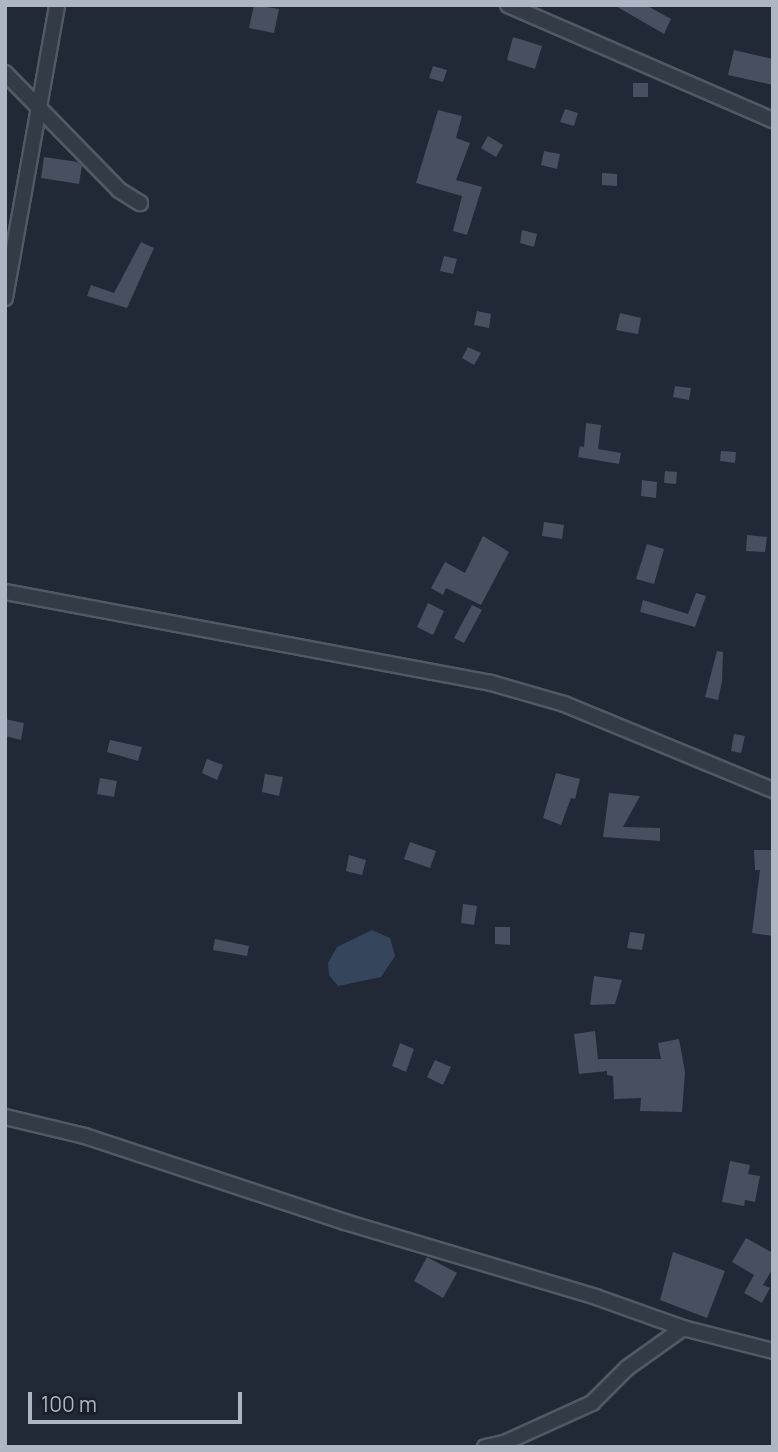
<!DOCTYPE html>
<style>
body{margin:0}
#map{position:relative;width:778px;height:1452px;overflow:hidden;background:#202935;font-family:Manrope,sans-serif}
div>[style]{position:absolute}
[style*='--x']{left:calc(var(--x)*1px);top:calc(var(--y)*1px);width:calc(var(--w)*1px);rotate:calc(var(--a)*1deg)}
.water>*{inset:0;background:#34455c}
.building>*{inset:0;background:#46505f}
.roads{filter:drop-shadow(2px 0 #515964) drop-shadow(-2px 0 #515964) drop-shadow(0 2px #515964) drop-shadow(0 -2px #515964)}
.minor>*{height:14px;margin:-7px;padding:0 7px;transform-origin:7px;border-radius:7px;background:#333b46}
span{translate:-50% -50%;white-space:nowrap;text-align:center;line-height:1.15;-webkit-text-stroke:5px #19202a;paint-order:stroke}
.frame{position:absolute;inset:0;border:7px solid #adb6c3;pointer-events:none}
.scale{position:absolute;left:28px;top:1392px;width:214px;height:32px;box-sizing:border-box;border:4px solid #adb6c3;border-top:0;padding-left:9px;font-size:21px;line-height:24px;white-space:nowrap;color:#adb6c3;-webkit-text-stroke:5px #19202a;paint-order:stroke}
</style>
<div id="map">
<div class="water">
<i style="clip-path:polygon(372px 930px,390px 938px,395px 956px,381px 977px,338px 986px,329px 975px,328px 963px,337px 947px)"></i>
</div>
<div class="building">
<i style="clip-path:polygon(254px 5px,279px 9px,274px 33px,249px 28px)"></i>
<i style="clip-path:polygon(614px 5px,646px 5px,671px 19px,664px 34px)"></i>
<i style="clip-path:polygon(513px 37px,542px 46px,535px 69px,507px 60px)"></i>
<i style="clip-path:polygon(734px 50px,773px 59px,773px 85px,728px 75px)"></i>
<i style="clip-path:polygon(433px 66px,447px 70px,443px 82px,429px 78px)"></i>
<i style="clip-path:polygon(633px 83px,648px 83px,648px 97px,633px 97px)"></i>
<i style="clip-path:polygon(565px 109px,578px 113px,574px 126px,560px 122px)"></i>
<i style="clip-path:polygon(438px 110px,462px 116px,456px 138px,470px 143px,456px 180px,482px 187px,467px 235px,453px 231px,462px 196px,416px 183px)"></i>
<i style="clip-path:polygon(488px 136px,503px 145px,496px 157px,481px 148px)"></i>
<i style="clip-path:polygon(544px 151px,560px 154px,557px 169px,541px 165px)"></i>
<i style="clip-path:polygon(44px 157px,78px 162px,82px 166px,79px 184px,41px 178px)"></i>
<i style="clip-path:polygon(602px 173px,617px 174px,617px 186px,602px 185px)"></i>
<i style="clip-path:polygon(522px 230px,537px 234px,534px 247px,520px 243px)"></i>
<i style="clip-path:polygon(141px 242px,154px 248px,127px 308px,87px 296px,91px 285px,114px 293px)"></i>
<i style="clip-path:polygon(444px 256px,457px 259px,453px 274px,440px 271px)"></i>
<i style="clip-path:polygon(477px 311px,491px 314px,489px 328px,474px 325px)"></i>
<i style="clip-path:polygon(620px 313px,641px 318px,638px 334px,616px 330px)"></i>
<i style="clip-path:polygon(468px 347px,481px 353px,474px 365px,462px 358px)"></i>
<i style="clip-path:polygon(675px 386px,691px 388px,689px 400px,673px 397px)"></i>
<i style="clip-path:polygon(586px 423px,601px 425px,598px 449px,621px 453px,619px 464px,578px 457px,580px 446px,584px 447px)"></i>
<i style="clip-path:polygon(721px 451px,736px 452px,735px 463px,720px 461px)"></i>
<i style="clip-path:polygon(665px 471px,677px 472px,676px 484px,664px 483px)"></i>
<i style="clip-path:polygon(642px 480px,657px 482px,656px 498px,641px 496px)"></i>
<i style="clip-path:polygon(544px 522px,564px 525px,562px 539px,542px 536px)"></i>
<i style="clip-path:polygon(747px 535px,767px 537px,765px 552px,746px 551px)"></i>
<i style="clip-path:polygon(483px 536px,509px 552px,481px 605px,446px 588px,443px 595px,431px 588px,445px 562px,465px 573px)"></i>
<i style="clip-path:polygon(647px 544px,664px 549px,654px 584px,636px 579px)"></i>
<i style="clip-path:polygon(696px 593px,706px 596px,695px 627px,640px 612px,643px 600px,688px 614px)"></i>
<i style="clip-path:polygon(428px 603px,444px 611px,433px 635px,417px 627px)"></i>
<i style="clip-path:polygon(472px 605px,482px 610px,464px 643px,454px 638px)"></i>
<i style="clip-path:polygon(717px 651px,723px 652px,722px 681px,718px 700px,705px 697px)"></i>
<i style="clip-path:polygon(5px 719px,24px 723px,21px 740px,5px 736px)"></i>
<i style="clip-path:polygon(734px 734px,745px 736px,741px 753px,731px 751px)"></i>
<i style="clip-path:polygon(110px 740px,142px 747px,138px 761px,107px 752px)"></i>
<i style="clip-path:polygon(207px 759px,223px 765px,217px 780px,202px 773px)"></i>
<i style="clip-path:polygon(556px 773px,580px 779px,575px 799px,571px 798px,561px 825px,543px 818px)"></i>
<i style="clip-path:polygon(265px 774px,283px 777px,279px 796px,262px 792px)"></i>
<i style="clip-path:polygon(100px 778px,117px 781px,114px 797px,97px 794px)"></i>
<i style="clip-path:polygon(609px 793px,640px 796px,623px 827px,660px 828px,660px 841px,603px 837px)"></i>
<i style="clip-path:polygon(410px 842px,436px 851px,430px 868px,404px 859px)"></i>
<i style="clip-path:polygon(754px 850px,773px 850px,773px 936px,752px 933px,760px 870px,755px 870px)"></i>
<i style="clip-path:polygon(349px 855px,366px 860px,362px 875px,346px 871px)"></i>
<i style="clip-path:polygon(463px 904px,477px 906px,474px 925px,461px 923px)"></i>
<i style="clip-path:polygon(495px 927px,510px 927px,510px 945px,495px 944px)"></i>
<i style="clip-path:polygon(630px 932px,645px 934px,642px 950px,627px 948px)"></i>
<i style="clip-path:polygon(215px 939px,249px 946px,247px 956px,213px 950px)"></i>
<i style="clip-path:polygon(594px 976px,622px 980px,615px 1004px,590px 1005px)"></i>
<i style="clip-path:polygon(595px 1031px,598px 1059px,661px 1059px,658px 1043px,679px 1039px,685px 1072px,682px 1112px,640px 1111px,641px 1098px,614px 1099px,613px 1076px,607px 1075px,607px 1071px,579px 1074px,574px 1034px)"></i>
<i style="clip-path:polygon(400px 1043px,414px 1049px,406px 1072px,392px 1066px)"></i>
<i style="clip-path:polygon(435px 1060px,451px 1067px,443px 1085px,427px 1077px)"></i>
<i style="clip-path:polygon(730px 1161px,750px 1165px,748px 1174px,760px 1176px,755px 1202px,745px 1200px,744px 1206px,722px 1202px)"></i>
<i style="clip-path:polygon(746px 1238px,773px 1253px,773px 1268px,763px 1285px,770px 1288px,762px 1303px,744px 1293px,754px 1275px,732px 1262px)"></i>
<i style="clip-path:polygon(673px 1252px,725px 1271px,707px 1318px,660px 1300px)"></i>
<i style="clip-path:polygon(427px 1257px,457px 1273px,443px 1298px,414px 1281px)"></i>
</div>
<div class="roads">
<div class="minor">
<i style="--x:508;--y:5;--w:289;--a:23.5"></i>
<i style="--x:5;--y:73;--w:163;--a:45.7"></i>
<i style="--x:119;--y:190;--w:25;--a:32"></i>
<i style="--x:5;--y:298;--w:298;--a:-79.9"></i>
<i style="--x:5;--y:592;--w:494;--a:10.6"></i>
<i style="--x:491;--y:683;--w:76;--a:16"></i>
<i style="--x:564;--y:704;--w:226;--a:22.4"></i>
<i style="--x:5;--y:1117;--w:82;--a:13.4"></i>
<i style="--x:85;--y:1136;--w:274;--a:18.3"></i>
<i style="--x:345;--y:1222;--w:262;--a:16.6"></i>
<i style="--x:596;--y:1297;--w:92;--a:19.6"></i>
<i style="--x:683;--y:1328;--w:93;--a:14.3"></i>
<i style="--x:485;--y:1447;--w:19;--a:-12"></i>
<i style="--x:504;--y:1443;--w:97;--a:-24.4"></i>
<i style="--x:592;--y:1403;--w:49;--a:-45"></i>
<i style="--x:627;--y:1368;--w:69;--a:-35.5"></i>
</div>
</div>
<div class="frame"></div>
<div class="scale">100 m</div>
</div>
